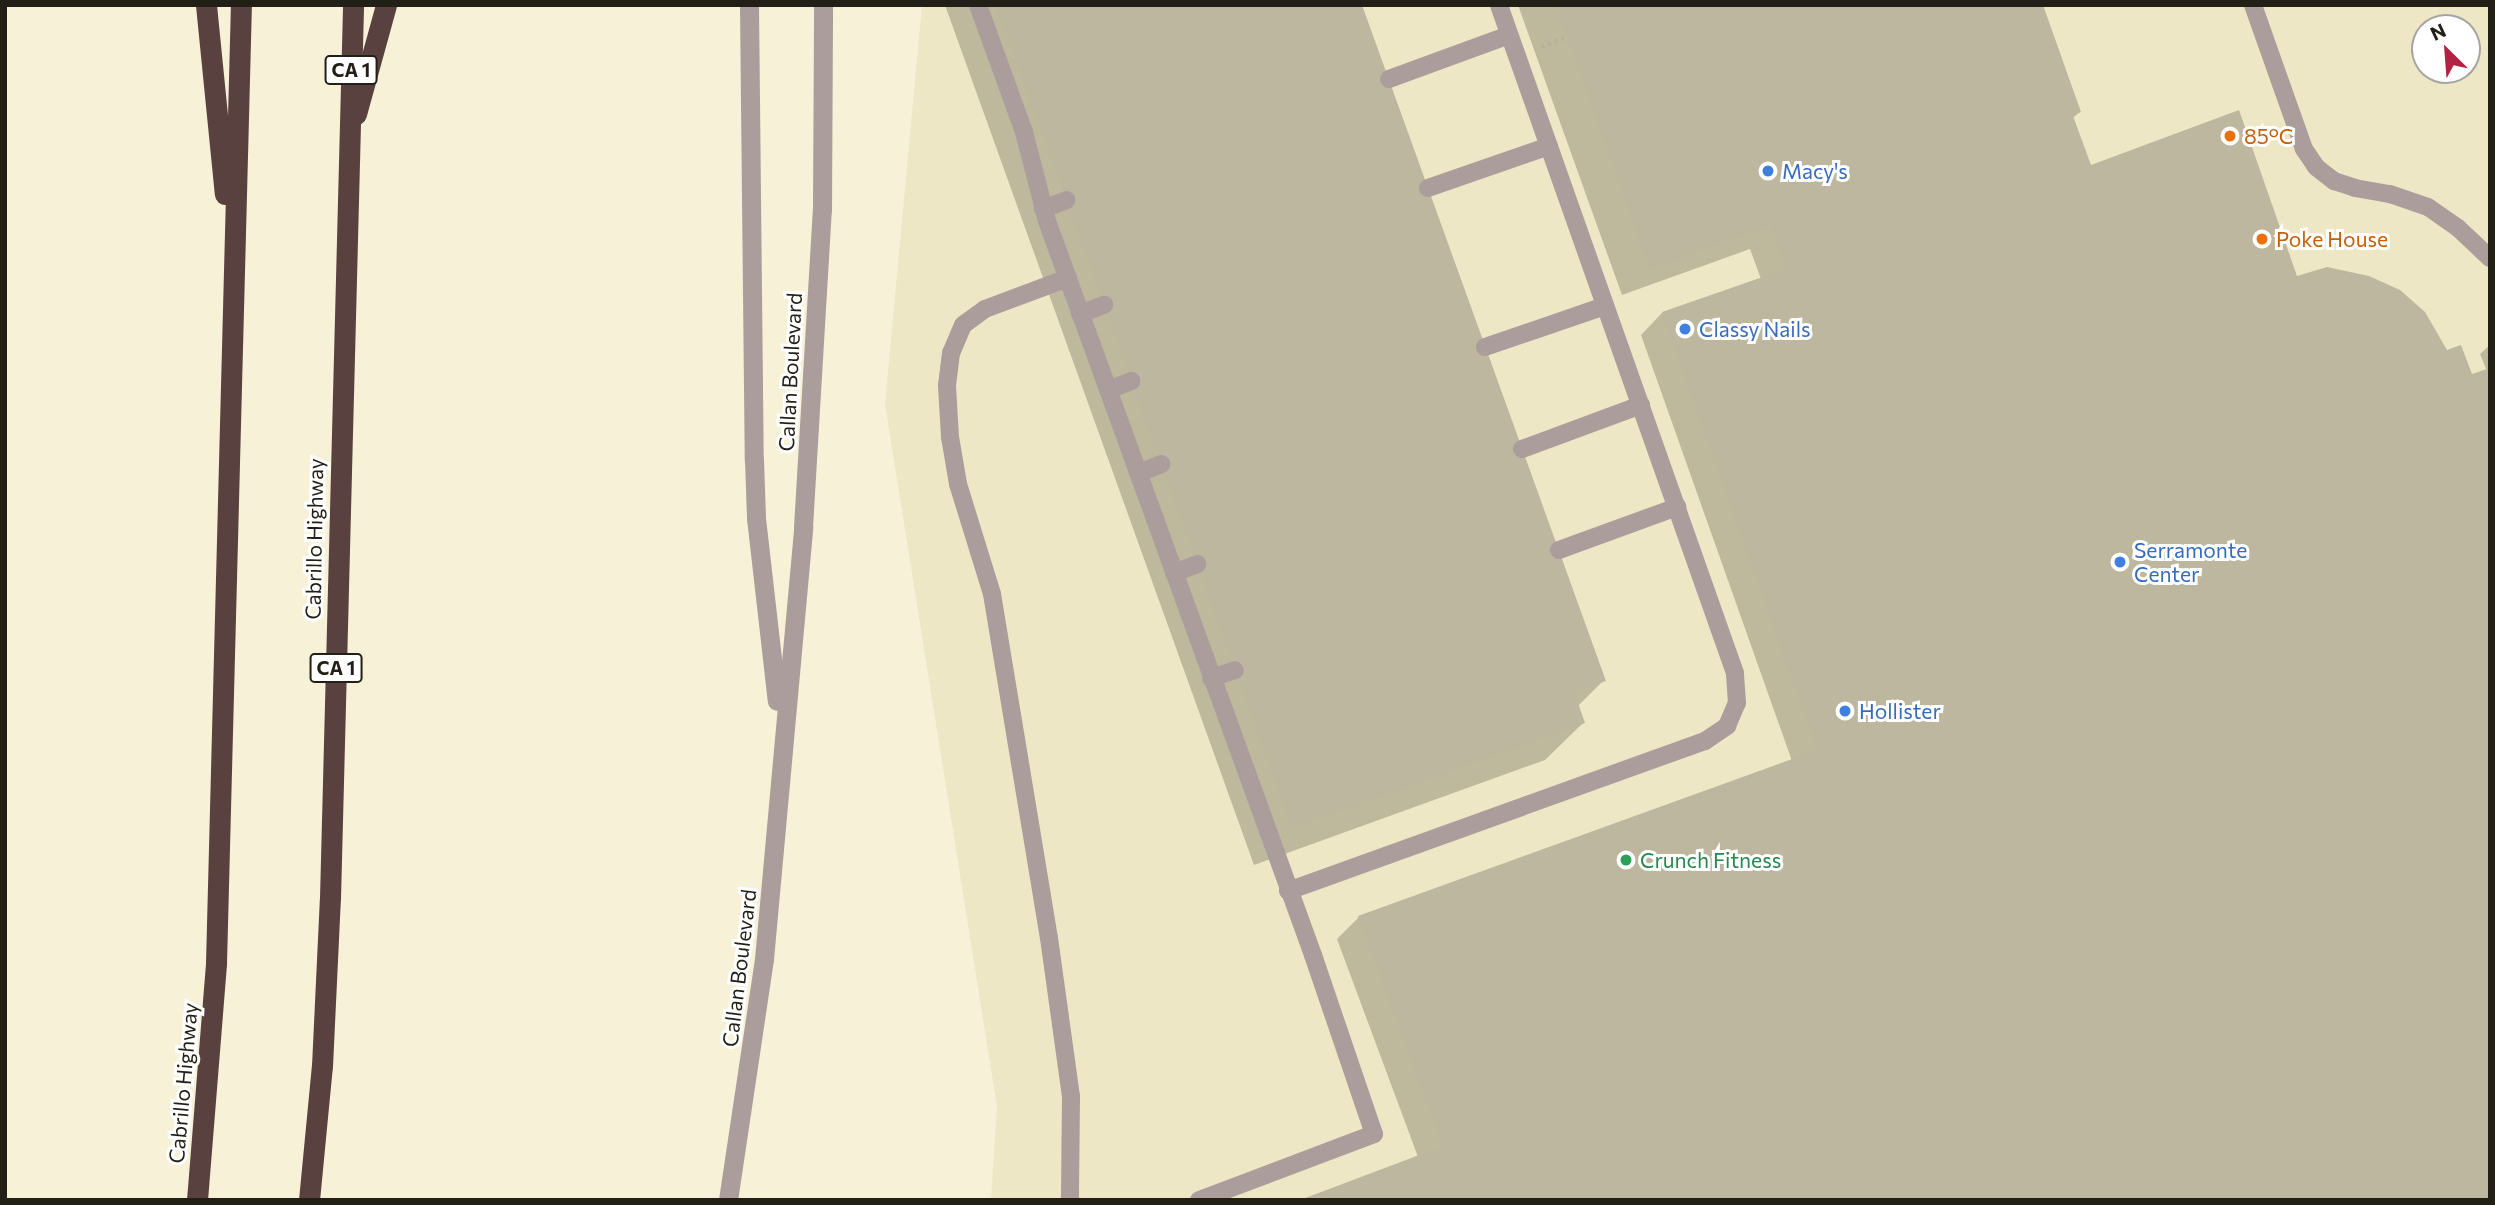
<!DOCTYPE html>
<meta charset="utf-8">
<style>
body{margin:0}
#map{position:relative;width:2495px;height:1205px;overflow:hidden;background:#f7f1d7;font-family:Commissioner,sans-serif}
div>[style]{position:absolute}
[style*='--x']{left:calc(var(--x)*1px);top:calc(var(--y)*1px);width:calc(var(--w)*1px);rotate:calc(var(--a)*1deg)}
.built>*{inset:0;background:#eee7c5}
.shadow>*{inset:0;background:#0003}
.building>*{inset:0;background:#bcb79e}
.path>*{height:4.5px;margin-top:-2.25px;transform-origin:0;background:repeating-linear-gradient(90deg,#b4af9b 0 2px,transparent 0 7px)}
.service>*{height:18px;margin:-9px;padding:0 9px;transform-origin:9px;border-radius:9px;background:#aa9d9b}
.tertiary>*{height:19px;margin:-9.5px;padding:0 9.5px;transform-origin:9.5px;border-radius:9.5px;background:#aa9d9b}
.motorway>*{height:21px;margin:-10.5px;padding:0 10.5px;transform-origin:10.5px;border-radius:10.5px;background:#59413f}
.dots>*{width:19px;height:19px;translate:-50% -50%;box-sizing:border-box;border:4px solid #fff;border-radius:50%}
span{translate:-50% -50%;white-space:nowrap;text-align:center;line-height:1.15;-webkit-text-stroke:6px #fff;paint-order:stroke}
.shield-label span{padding:2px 5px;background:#fff;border:2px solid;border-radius:5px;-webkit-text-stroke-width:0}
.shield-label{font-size:19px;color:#221f16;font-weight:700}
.food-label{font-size:21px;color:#c56008}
.left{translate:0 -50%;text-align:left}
.shop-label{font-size:21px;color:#366cbe}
.street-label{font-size:21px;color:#221f16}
.leisure-label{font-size:21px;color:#27864d}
.frame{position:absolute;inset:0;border:7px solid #221f16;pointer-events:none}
.north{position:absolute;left:2411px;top:14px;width:70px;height:70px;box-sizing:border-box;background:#fff;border:2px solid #a7a5a2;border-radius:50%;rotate:335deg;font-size:19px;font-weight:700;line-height:28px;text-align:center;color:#221f16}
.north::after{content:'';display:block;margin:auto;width:24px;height:32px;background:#b42142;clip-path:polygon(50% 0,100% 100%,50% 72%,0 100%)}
</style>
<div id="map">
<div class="built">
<i style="clip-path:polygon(evenodd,922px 5px,2490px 5px,2490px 1200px,991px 1200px,997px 1107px,885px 404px,922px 5px,2425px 28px,2467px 28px,2467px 70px,2425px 70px,2425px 28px)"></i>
</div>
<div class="shadow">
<i style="clip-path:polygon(945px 5px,1360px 5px,1604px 680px,1577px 707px,1583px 723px,1545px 760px,1254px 865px)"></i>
<i style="clip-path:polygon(1518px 5px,2041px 5px,2079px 112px,2072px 119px,2090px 167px,2296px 278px,2447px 352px,2471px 376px,2487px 371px,2480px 354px,2490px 345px,2490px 1200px,1418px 1157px,1337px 939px,1359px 917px,1792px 761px,1641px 335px,1662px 313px,1761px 279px,1750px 249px,1622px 295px)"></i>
</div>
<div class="building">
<i style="clip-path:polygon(996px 5px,1362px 5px,1606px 681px,1574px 692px,1585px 723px,1292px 828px)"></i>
<i style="clip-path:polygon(1556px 5px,2043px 5px,2081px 112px,2073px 116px,2091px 165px,2239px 110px,2297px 276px,2327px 267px,2369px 276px,2400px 290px,2425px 312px,2447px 350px,2461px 345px,2472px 374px,2490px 368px,2490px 1200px,1300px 1200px,1443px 1146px,1358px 916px,1817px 750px,1662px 312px,1786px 269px,1771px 225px,1650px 269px)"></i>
</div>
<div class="path">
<i style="--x:1542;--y:46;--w:27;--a:-20"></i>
</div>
<div class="service">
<i style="--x:978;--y:5;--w:135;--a:70.1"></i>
<i style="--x:1024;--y:132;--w:92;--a:75.5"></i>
<i style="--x:1047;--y:221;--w:781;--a:70.08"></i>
<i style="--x:1313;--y:955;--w:189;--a:71.2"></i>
<i style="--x:1374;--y:1134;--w:187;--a:159.3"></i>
<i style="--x:2253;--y:5;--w:153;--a:70.5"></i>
<i style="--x:2304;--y:149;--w:22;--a:56"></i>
<i style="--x:2316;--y:167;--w:23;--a:38"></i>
<i style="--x:2334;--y:181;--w:22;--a:18"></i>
<i style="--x:2355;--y:188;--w:36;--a:10"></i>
<i style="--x:2390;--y:194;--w:40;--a:18.9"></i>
<i style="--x:2428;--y:207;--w:37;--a:35"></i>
<i style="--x:2458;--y:228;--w:44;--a:43.2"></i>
<i style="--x:1389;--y:79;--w:128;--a:-20.1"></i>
<i style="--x:1428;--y:188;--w:128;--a:-19.1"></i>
<i style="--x:1043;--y:209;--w:25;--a:-21"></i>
<i style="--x:1068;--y:278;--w:89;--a:159.5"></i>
<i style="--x:985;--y:309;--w:27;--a:144"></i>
<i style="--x:963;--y:325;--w:30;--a:113"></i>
<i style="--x:951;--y:353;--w:33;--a:97"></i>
<i style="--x:947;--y:386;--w:51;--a:86.6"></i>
<i style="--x:950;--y:437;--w:48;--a:80.3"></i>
<i style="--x:958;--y:484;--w:115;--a:72.8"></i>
<i style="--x:992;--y:594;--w:349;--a:80.6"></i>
<i style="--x:1049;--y:938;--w:161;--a:82.1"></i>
<i style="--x:1071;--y:1097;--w:103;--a:90.6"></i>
<i style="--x:1080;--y:314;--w:26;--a:-21"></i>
<i style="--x:1485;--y:347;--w:127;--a:-18.9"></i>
<i style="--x:1108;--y:390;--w:25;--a:-21"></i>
<i style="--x:1522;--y:449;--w:127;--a:-20.3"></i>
<i style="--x:1138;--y:473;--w:25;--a:-21"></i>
<i style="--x:1559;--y:550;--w:126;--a:-20"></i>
<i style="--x:1174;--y:573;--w:25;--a:-21"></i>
<i style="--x:1211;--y:678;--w:25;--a:-18"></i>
<i style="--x:1288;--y:891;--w:443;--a:-19.8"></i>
<i style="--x:1705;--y:741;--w:27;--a:-34"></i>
<i style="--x:1727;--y:726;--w:25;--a:-67"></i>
<i style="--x:1737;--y:703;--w:30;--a:-94"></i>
<i style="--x:1735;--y:673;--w:708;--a:-109.46"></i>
</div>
<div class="tertiary">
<i style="--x:749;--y:5;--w:455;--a:89.4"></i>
<i style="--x:754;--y:460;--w:58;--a:88"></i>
<i style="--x:756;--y:518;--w:184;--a:83.5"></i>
<i style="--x:728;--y:1200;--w:244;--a:-81.5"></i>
<i style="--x:764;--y:959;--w:434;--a:-84.8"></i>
<i style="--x:803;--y:527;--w:318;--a:-86.6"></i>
<i style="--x:822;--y:210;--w:205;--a:-89.7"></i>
</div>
<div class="motorway">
<i style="--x:206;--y:5;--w:190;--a:84.3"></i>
<i style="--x:356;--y:114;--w:113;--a:-74.6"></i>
<i style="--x:197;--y:1200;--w:238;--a:-85.4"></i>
<i style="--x:216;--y:963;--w:958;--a:-88.51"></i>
<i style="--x:309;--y:1200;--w:135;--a:-84.5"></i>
<i style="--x:322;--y:1066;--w:168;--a:-87.3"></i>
<i style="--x:330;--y:898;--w:893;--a:-88.52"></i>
</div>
<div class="dots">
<i style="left:2230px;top:136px;background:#e8710a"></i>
<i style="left:1768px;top:171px;background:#3f7fe0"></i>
<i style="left:2262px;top:239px;background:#e8710a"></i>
<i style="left:1685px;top:329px;background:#3f7fe0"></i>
<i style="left:2120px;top:562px;background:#3f7fe0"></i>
<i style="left:1845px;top:711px;background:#3f7fe0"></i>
<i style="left:1626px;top:860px;background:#2e9e5b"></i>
</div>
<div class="shield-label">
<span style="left:351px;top:70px">CA 1</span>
<span style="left:336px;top:668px">CA 1</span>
</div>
<div class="food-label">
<span class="left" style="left:2244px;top:136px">85°C</span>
<span class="left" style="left:2276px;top:239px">Poke House</span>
</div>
<div class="shop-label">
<span class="left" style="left:1782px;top:171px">Macy's</span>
<span class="left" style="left:1699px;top:329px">Classy Nails</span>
<span class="left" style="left:2134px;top:562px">Serramonte<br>Center</span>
<span class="left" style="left:1859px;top:711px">Hollister</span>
</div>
<div class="street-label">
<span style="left:790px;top:372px;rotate:-87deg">Callan Boulevard</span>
<span style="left:314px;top:539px;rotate:-89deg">Cabrillo Highway</span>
<span style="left:739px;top:968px;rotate:-83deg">Callan Boulevard</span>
<span style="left:183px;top:1083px;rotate:-85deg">Cabrillo Highway</span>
</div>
<div class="leisure-label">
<span class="left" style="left:1640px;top:860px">Crunch Fitness</span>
</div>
<div class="frame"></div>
<div class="north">N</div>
</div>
